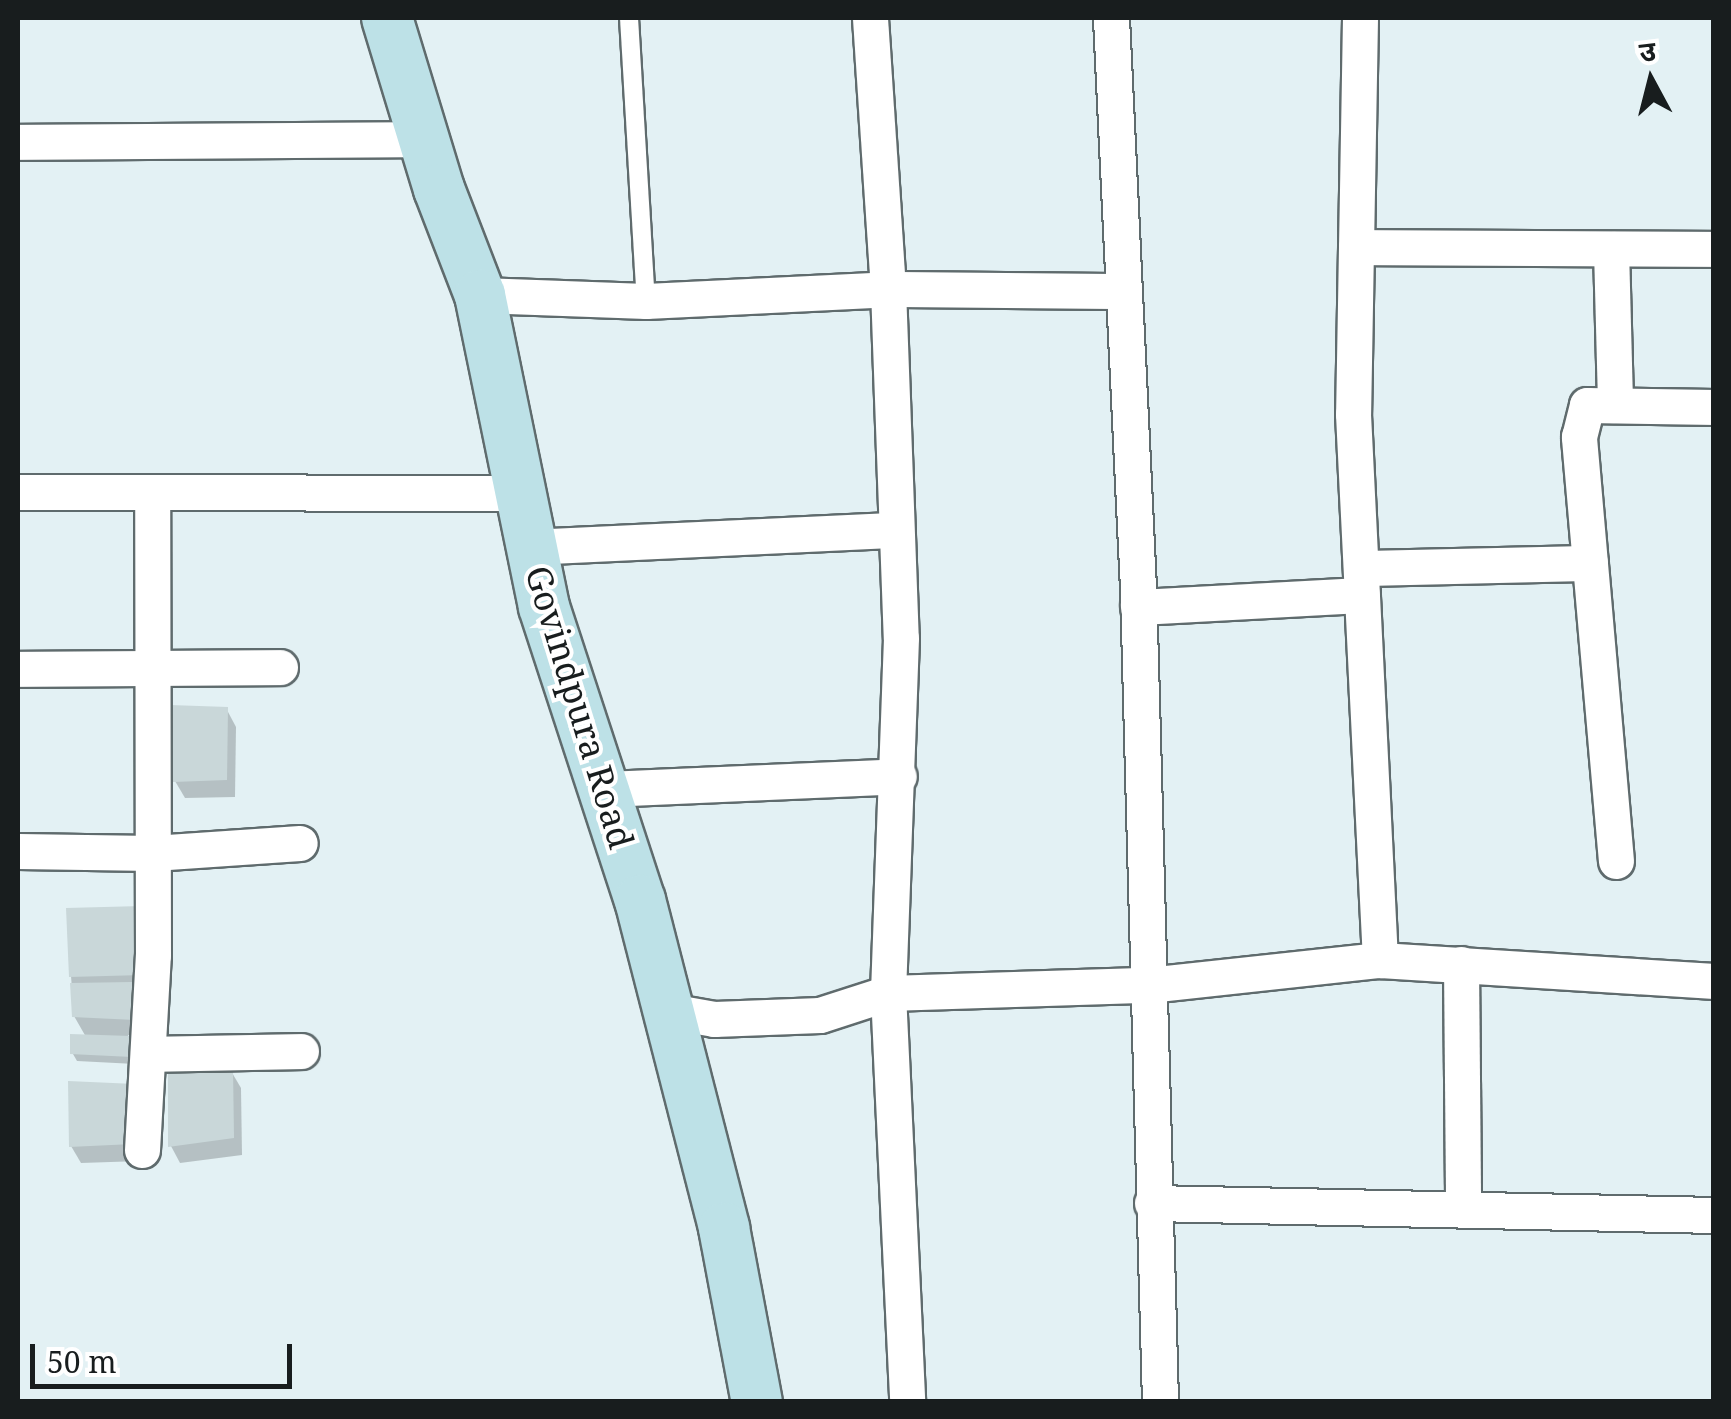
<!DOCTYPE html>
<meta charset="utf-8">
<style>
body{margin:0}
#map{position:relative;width:1731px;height:1419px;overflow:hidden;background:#e3f1f4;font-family:"Noto Serif","Noto Sans Devanagari",serif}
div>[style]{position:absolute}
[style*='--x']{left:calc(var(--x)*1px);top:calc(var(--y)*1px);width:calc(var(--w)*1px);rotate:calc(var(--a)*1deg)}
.shadow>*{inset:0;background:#0003}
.building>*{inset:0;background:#c9d7d9}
.roads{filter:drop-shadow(2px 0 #5f6b6d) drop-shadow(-2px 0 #5f6b6d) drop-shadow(0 2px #5f6b6d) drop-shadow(0 -2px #5f6b6d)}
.lane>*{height:18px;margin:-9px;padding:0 9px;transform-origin:9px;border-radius:9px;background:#fff}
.street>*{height:35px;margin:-17.5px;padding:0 17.5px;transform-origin:17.5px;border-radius:17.5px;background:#fff}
.secondary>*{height:50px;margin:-25px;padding:0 25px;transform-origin:25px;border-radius:25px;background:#bde1e7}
span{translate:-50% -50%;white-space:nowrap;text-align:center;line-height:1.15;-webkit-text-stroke:8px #fff;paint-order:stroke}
.street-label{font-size:35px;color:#181d1e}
.frame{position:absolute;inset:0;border:20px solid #181d1e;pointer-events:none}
.north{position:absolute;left:1601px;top:30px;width:100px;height:100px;-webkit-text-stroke:8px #fff;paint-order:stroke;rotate:353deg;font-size:28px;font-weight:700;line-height:40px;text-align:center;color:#181d1e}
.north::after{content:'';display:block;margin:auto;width:35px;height:45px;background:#181d1e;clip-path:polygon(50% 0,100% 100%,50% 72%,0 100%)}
.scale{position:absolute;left:30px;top:1344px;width:262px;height:45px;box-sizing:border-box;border:5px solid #181d1e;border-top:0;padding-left:12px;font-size:30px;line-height:35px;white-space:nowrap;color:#181d1e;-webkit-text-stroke:8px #fff;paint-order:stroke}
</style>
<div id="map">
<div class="shadow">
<i style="clip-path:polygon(227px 710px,236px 727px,235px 797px,185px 798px,175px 781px)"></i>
<i style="clip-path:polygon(140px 909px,143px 1036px,128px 1035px,135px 1064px,77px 1061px,73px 1054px,86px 1037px,74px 1016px,71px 976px)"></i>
<i style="clip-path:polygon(231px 1071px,241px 1088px,242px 1155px,180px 1163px,171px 1146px)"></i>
<i style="clip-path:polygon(71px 1084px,141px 1161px,81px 1163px,71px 1146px)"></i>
</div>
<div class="building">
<i style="clip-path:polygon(170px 705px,228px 707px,227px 780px,173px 782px)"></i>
<i style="clip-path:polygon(142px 906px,143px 975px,69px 977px,66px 908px)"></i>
<i style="clip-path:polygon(132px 982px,135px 1020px,72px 1017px,70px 983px)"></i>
<i style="clip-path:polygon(70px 1034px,131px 1036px,132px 1057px,70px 1054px)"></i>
<i style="clip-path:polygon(233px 1069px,234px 1138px,168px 1147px,168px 1070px)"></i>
<i style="clip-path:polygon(68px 1081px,135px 1084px,133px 1144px,69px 1147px)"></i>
</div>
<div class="roads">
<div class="lane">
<i style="--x:629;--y:18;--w:284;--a:86.6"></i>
</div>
<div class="street">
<i style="--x:870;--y:18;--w:272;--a:86.2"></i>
<i style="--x:888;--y:289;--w:235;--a:0.5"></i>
<i style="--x:1111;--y:18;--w:572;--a:87.29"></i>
<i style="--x:1138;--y:589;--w:813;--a:88.45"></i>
<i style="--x:1360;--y:18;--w:396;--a:91"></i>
<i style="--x:1353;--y:414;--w:547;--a:87.17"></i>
<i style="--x:18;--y:142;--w:406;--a:-0.4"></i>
<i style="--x:1356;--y:247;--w:358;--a:0.3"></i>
<i style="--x:1611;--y:249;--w:156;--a:88.5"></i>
<i style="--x:480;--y:295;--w:166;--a:2.1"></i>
<i style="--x:646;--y:301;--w:242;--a:-2.8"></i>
<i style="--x:888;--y:289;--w:349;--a:87.9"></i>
<i style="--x:901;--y:638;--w:355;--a:92.1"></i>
<i style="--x:888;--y:993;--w:409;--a:87.3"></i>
<i style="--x:18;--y:492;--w:499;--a:0.1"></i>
<i style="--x:530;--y:547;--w:365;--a:-2.7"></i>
<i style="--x:1361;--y:568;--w:229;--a:-1.3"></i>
<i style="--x:1138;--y:607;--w:224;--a:-3.1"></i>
<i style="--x:18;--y:669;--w:262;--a:-0.4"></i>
<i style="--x:606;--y:789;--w:293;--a:-2.5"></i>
<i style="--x:18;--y:851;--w:135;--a:0.8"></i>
<i style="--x:153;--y:853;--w:147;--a:-3.9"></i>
<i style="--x:1616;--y:861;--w:426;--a:-95"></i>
<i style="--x:1579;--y:437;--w:33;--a:-76"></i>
<i style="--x:1587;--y:405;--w:127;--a:0.9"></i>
<i style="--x:1461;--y:964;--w:244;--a:89.5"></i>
<i style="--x:669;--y:1011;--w:46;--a:10.1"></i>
<i style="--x:714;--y:1019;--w:106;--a:-2.2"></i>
<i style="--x:820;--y:1015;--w:71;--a:-17.9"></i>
<i style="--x:888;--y:993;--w:260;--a:-1.8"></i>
<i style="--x:1148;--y:985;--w:233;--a:-6.2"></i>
<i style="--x:1380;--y:960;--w:335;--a:3.6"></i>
<i style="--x:148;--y:1054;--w:153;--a:-1.1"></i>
<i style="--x:142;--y:1150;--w:195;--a:-86.8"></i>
<i style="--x:153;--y:955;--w:463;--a:-90.1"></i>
<i style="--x:1152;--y:1203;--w:562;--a:1.22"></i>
</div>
<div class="secondary">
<i style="--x:387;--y:18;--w:179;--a:73.1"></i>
<i style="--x:439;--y:189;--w:114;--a:68.9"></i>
<i style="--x:480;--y:295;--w:318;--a:78.4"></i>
<i style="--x:544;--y:607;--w:308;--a:71.9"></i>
<i style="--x:640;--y:900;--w:339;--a:75.6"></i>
<i style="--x:724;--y:1228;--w:177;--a:79.3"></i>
</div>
</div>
<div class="street-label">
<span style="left:580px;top:707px;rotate:73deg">Govindpura Road</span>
</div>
<div class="frame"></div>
<div class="north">उ</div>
<div class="scale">50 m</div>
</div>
